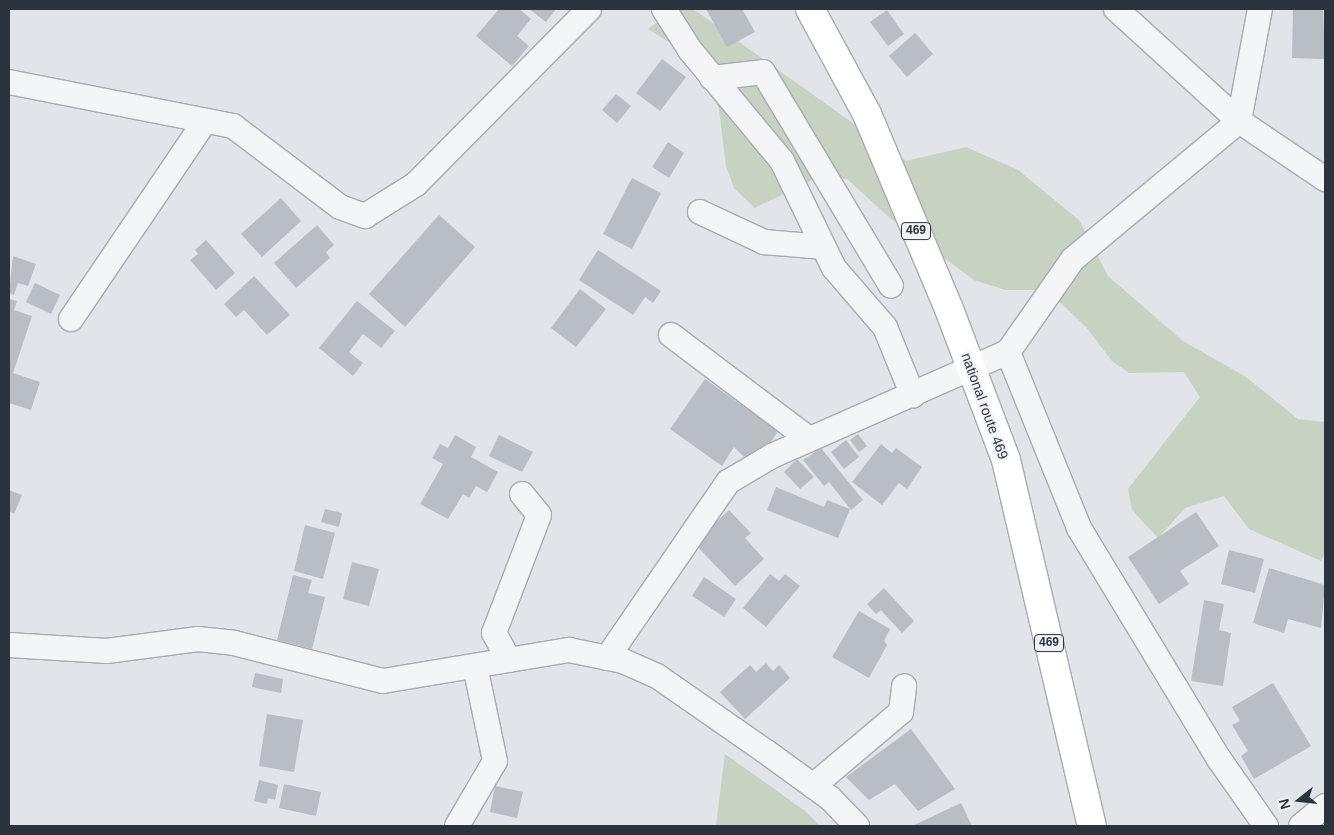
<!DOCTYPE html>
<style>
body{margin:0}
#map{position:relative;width:1334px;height:835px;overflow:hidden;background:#e1e4e8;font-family:Helvetica,sans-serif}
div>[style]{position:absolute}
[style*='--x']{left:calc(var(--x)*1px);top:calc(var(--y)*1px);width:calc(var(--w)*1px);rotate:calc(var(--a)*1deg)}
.green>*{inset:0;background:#c7d2c3}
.building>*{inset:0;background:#b9bec5}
.roads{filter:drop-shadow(1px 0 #a7abb2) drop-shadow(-1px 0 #a7abb2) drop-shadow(0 1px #a7abb2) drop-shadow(0 -1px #a7abb2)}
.street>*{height:24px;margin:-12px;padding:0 12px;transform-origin:12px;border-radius:12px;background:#f3f5f7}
.highway>*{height:28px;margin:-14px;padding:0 14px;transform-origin:14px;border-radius:14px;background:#fff}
span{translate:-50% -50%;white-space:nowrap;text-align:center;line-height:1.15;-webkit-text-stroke:4.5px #f0f3f6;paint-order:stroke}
.shield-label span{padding:1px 4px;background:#f0f3f6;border:1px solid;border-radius:4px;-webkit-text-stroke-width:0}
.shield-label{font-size:12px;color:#2b333f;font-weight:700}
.street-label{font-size:14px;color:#2b333f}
.frame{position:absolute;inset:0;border:10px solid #2b333f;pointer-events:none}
.north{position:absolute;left:1274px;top:775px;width:50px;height:50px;-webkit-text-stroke:4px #f0f3f6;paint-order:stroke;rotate:254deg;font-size:14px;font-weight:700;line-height:20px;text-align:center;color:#2b333f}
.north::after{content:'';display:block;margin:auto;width:18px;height:22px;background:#2b333f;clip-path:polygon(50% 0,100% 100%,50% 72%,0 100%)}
</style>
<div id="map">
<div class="green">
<i style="clip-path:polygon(675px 9px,693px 9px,906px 161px,966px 147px,1018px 170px,1079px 220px,1108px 276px,1183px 341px,1246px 377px,1298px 419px,1325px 422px,1325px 552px,1321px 561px,1249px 529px,1224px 496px,1185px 508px,1158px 538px,1132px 510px,1128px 489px,1200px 397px,1184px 372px,1129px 373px,1112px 361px,1086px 327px,1047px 290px,1006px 290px,974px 280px,890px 218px,847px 179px,818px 177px,755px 208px,734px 188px,726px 166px,719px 109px,699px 61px,648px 29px)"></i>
<i style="clip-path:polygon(725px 754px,805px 811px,820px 826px,716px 826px)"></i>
</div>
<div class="building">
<i style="clip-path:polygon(499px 9px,519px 9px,531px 19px,517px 36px,529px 46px,512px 66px,476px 36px)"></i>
<i style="clip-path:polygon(529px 9px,556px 9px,546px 22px)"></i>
<i style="clip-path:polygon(706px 9px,742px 9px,755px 32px,727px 47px)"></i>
<i style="clip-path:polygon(1293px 9px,1323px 9px,1325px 59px,1292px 58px)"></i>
<i style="clip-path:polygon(887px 10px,904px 34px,888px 46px,870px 22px)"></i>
<i style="clip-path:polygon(915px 33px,933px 54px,907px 77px,889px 56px)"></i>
<i style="clip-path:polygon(662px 59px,686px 77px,660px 111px,636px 93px)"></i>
<i style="clip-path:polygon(616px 94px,631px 106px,617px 123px,602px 110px)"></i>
<i style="clip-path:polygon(668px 142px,684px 153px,669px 178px,652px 167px)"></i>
<i style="clip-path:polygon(632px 178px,661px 193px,632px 249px,603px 234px)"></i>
<i style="clip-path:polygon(281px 198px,301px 221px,262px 257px,241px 234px)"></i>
<i style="clip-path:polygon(439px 215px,475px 247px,405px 327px,369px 294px)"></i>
<i style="clip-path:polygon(317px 225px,334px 245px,326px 252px,330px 258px,296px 288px,274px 263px)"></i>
<i style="clip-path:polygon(206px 240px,235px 273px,216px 290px,190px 260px,198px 254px,195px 250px)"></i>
<i style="clip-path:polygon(598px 250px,661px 291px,653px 303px,645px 297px,633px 315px,579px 280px)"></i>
<i style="clip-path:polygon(13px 256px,36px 264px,28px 286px,18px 283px,14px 295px,9px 293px)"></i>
<i style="clip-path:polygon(254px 276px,290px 315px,267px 335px,244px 310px,236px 317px,224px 304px)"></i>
<i style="clip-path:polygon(35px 283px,60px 295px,51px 314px,26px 302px)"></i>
<i style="clip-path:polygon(580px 289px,606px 309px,576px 347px,551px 328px)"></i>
<i style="clip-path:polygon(9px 299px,17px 301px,14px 310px,32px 316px,13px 373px,40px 382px,31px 410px,9px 403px)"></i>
<i style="clip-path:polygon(357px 301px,395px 331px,381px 348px,363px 334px,349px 352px,363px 363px,353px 376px,319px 348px)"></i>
<i style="clip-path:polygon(705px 379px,778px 431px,766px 450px,744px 457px,734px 447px,722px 466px,670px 429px)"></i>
<i style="clip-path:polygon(858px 434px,867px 446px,859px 452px,850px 440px)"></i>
<i style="clip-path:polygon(455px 435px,476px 447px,471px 457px,498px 472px,487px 492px,476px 486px,469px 498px,463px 494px,448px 519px,420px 504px,443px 464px,432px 458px,440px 444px,448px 448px)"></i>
<i style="clip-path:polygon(499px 435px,533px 452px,522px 472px,489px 456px)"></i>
<i style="clip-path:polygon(846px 440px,859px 457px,844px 469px,831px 452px)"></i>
<i style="clip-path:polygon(881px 444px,892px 453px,896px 448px,922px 467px,907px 489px,899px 483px,882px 505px,852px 482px)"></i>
<i style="clip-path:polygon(821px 448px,863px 500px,851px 510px,829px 482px,824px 486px,803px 460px)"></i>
<i style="clip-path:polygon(797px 459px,814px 477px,800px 489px,784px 472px)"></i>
<i style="clip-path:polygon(776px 487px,824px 507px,827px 500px,850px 509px,838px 538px,767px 510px)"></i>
<i style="clip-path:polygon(9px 490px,22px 495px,14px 514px,9px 511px)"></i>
<i style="clip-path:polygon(325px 509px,342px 513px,339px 527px,321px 522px)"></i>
<i style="clip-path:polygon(729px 510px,751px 533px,745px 538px,764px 559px,735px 586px,694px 543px)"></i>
<i style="clip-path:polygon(1196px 512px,1219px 546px,1180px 571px,1189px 584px,1159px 604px,1128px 557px)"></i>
<i style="clip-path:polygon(305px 525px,335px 533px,323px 579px,294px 571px)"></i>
<i style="clip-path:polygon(1229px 550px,1264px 559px,1255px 593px,1221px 584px)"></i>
<i style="clip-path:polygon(352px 562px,379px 569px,369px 606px,343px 599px)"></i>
<i style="clip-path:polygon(1269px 568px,1325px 585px,1321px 628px,1288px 619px,1284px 633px,1253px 623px)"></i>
<i style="clip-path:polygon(770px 574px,779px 581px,785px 574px,800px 586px,766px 627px,743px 608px)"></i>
<i style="clip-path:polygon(293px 575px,312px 580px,308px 593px,325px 597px,312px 649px,277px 640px)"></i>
<i style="clip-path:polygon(704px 577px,736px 599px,724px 617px,692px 596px)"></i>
<i style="clip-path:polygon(884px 588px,914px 621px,902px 633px,881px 610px,876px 614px,867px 604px)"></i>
<i style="clip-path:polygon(1204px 600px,1224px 604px,1219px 630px,1231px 633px,1223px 686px,1191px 681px)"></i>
<i style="clip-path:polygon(859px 611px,890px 629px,884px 641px,887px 645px,869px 678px,832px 657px)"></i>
<i style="clip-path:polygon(766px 663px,773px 671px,779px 665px,790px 678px,745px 719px,720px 692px,750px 665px,756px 672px)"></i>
<i style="clip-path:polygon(255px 673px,283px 679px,281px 693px,252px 687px)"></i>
<i style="clip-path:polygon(1273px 683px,1311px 746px,1254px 779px,1241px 756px,1248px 751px,1232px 725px,1240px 721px,1232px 707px)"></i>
<i style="clip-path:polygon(267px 714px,303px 720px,294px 772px,259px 766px)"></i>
<i style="clip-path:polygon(911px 729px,955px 789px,918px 811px,895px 784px,869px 800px,846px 777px)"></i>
<i style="clip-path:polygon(259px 780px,278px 785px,275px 800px,268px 798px,267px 804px,254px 801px)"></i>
<i style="clip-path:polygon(284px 784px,321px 792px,316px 816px,279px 808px)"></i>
<i style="clip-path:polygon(495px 786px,523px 792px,517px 818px,490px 812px)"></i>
<i style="clip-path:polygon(961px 803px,972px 826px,912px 826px)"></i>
</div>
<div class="roads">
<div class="street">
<i style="--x:664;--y:9;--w:49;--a:57.6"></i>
<i style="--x:690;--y:50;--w:144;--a:50.3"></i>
<i style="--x:782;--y:161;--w:119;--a:64.1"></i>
<i style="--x:834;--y:268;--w:78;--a:49.2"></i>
<i style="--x:885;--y:327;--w:74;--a:67.9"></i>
<i style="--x:1116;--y:9;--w:166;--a:42.3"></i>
<i style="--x:1239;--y:121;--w:104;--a:34"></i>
<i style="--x:712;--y:78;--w:51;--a:-6.7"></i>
<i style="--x:763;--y:72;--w:249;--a:59.1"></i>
<i style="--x:9;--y:82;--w:228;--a:11.1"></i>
<i style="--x:233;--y:126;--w:134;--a:37.1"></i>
<i style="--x:340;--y:207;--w:27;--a:20"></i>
<i style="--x:365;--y:216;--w:60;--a:-32.1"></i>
<i style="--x:416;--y:184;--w:246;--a:-45.3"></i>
<i style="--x:700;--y:212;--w:71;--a:25.1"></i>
<i style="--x:764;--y:242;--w:60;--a:4.8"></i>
<i style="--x:71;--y:319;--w:239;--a:-55.9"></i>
<i style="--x:671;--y:335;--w:173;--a:37"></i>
<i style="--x:1008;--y:352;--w:190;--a:68"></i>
<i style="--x:1079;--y:528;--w:270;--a:58.8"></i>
<i style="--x:1219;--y:759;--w:82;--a:55"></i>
<i style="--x:9;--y:645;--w:98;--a:3.5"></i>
<i style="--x:107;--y:651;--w:92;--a:-7.5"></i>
<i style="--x:198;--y:639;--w:36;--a:6"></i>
<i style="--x:234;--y:643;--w:154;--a:14.3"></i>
<i style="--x:383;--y:681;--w:189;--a:-9.5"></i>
<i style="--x:569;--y:650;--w:55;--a:11.5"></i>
<i style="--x:623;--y:661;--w:37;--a:24"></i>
<i style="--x:657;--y:676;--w:131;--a:34.8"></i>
<i style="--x:765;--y:751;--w:80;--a:35.9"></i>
<i style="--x:830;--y:798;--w:39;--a:46"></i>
<i style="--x:607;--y:658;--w:214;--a:-55.5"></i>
<i style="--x:728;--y:482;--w:51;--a:-30.6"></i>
<i style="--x:772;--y:456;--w:258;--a:-23.8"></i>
<i style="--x:1008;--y:352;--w:113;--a:-55"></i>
<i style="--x:1073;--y:259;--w:216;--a:-39.7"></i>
<i style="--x:1239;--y:121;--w:114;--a:-79.4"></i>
<i style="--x:509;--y:660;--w:31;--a:-119"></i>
<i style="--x:494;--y:633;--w:126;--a:-69.1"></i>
<i style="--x:539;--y:515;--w:27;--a:-129"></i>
<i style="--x:813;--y:786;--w:115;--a:-40.1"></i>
<i style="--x:901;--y:712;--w:26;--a:-83"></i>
<i style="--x:457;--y:826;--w:75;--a:-59.7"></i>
<i style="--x:495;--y:761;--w:97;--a:-101.9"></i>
<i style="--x:1301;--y:826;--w:31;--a:-40"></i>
</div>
<div class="highway">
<i style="--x:810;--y:9;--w:119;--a:61.5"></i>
<i style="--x:867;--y:114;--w:212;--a:67.2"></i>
<i style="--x:949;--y:309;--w:161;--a:69.3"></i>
<i style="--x:1006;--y:460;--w:376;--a:76.8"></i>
</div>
</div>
<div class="shield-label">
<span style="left:916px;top:231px">469</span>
<span style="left:1049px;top:643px">469</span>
</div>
<div class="street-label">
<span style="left:985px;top:406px;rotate:70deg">national route 469</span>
</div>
<div class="frame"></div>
<div class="north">N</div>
</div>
